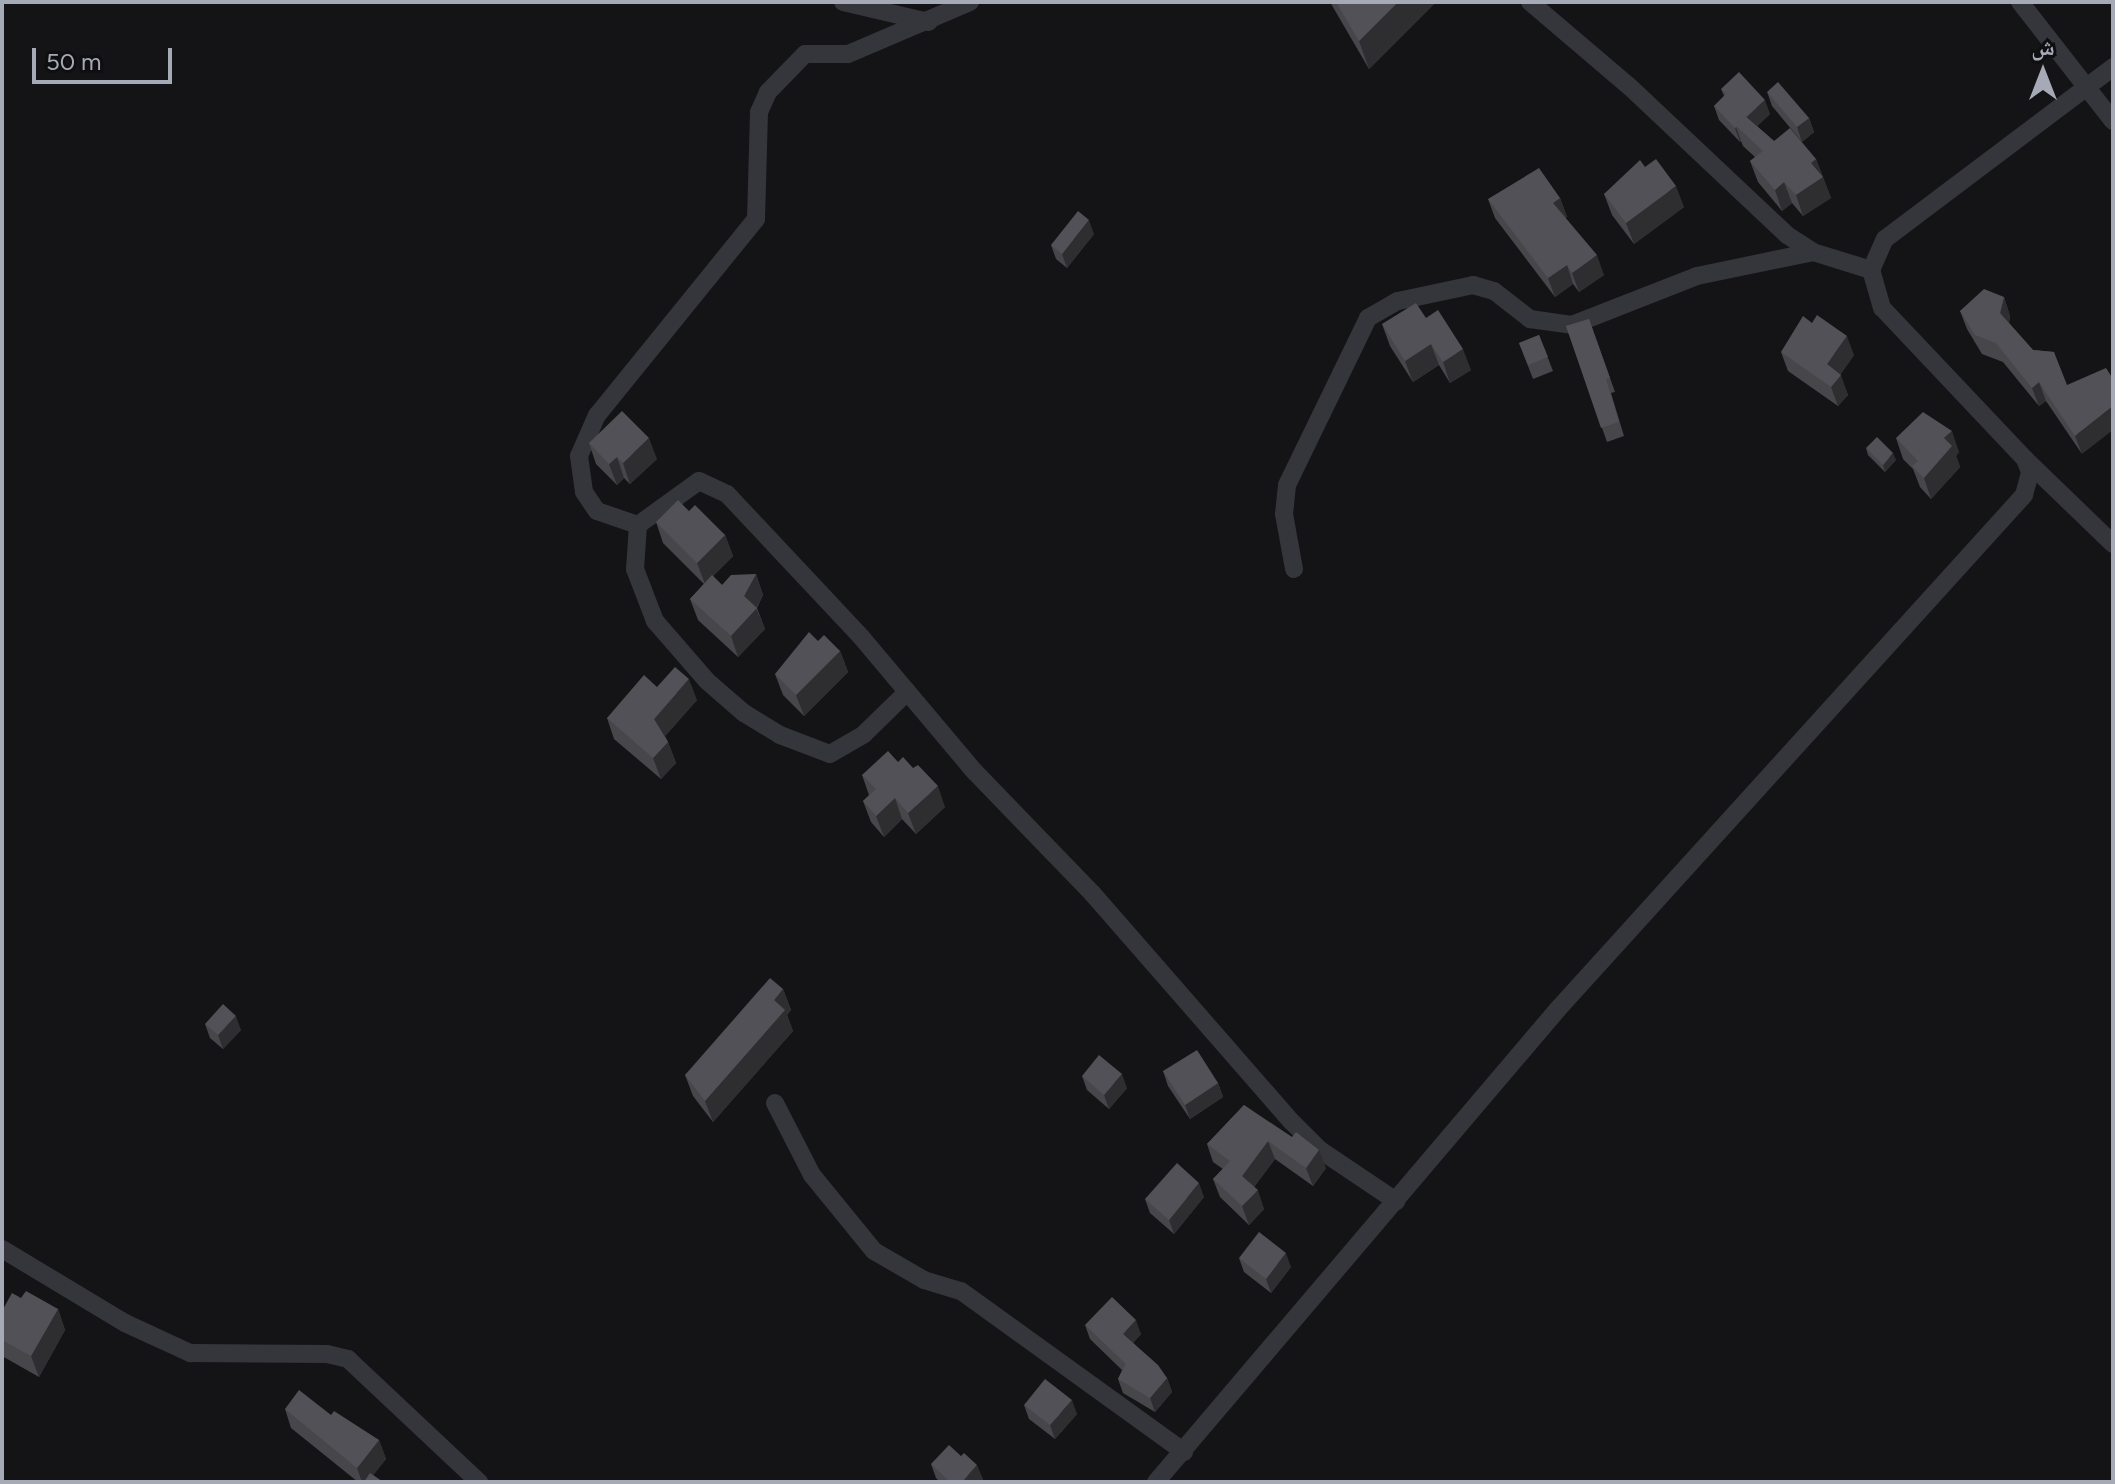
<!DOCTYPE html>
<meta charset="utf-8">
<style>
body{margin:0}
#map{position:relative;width:2115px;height:1484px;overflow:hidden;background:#141416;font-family:Figtree,"Noto Naskh Arabic",sans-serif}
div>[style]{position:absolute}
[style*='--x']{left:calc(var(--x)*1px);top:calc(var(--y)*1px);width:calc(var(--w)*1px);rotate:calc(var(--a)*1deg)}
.street>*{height:18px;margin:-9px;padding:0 9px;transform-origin:9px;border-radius:9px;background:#35363b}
.wall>*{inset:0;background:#46464b}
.shaded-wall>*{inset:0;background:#2e2e31}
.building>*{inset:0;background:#515157}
span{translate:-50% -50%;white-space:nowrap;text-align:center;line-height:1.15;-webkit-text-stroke:8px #0f0f11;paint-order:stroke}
.frame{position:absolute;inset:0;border:4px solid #a6aab7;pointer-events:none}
.north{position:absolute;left:2003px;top:32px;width:80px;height:80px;-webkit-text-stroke:6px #0f0f11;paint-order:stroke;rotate:0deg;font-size:22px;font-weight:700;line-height:32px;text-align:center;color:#a6aab7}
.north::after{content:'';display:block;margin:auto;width:28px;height:36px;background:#a6aab7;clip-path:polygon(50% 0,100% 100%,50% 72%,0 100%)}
.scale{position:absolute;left:32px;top:48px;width:140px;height:36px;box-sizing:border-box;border:4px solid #a6aab7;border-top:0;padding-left:10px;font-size:24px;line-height:28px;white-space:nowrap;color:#a6aab7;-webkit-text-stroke:6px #0f0f11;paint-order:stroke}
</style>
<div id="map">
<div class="street">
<i style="--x:843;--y:2;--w:88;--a:13.1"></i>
<i style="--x:970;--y:2;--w:133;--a:156.9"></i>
<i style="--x:848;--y:54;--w:43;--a:180"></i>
<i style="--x:805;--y:54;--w:53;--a:134.2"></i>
<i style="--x:768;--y:92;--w:22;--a:114"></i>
<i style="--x:759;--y:112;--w:107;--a:91.6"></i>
<i style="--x:756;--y:219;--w:252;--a:129"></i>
<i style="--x:597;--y:415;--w:45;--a:113.7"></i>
<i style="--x:579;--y:456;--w:36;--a:82"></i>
<i style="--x:584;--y:492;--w:23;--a:56"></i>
<i style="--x:597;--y:511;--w:43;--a:18.9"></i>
<i style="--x:638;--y:525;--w:75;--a:-35.8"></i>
<i style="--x:699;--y:481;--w:31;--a:25"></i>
<i style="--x:727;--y:494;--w:197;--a:46.8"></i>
<i style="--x:862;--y:638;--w:175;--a:49.9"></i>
<i style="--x:975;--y:772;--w:168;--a:46"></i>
<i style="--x:1092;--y:893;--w:304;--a:48.9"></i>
<i style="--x:1292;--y:1122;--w:40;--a:45"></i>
<i style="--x:1320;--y:1150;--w:92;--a:33.9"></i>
<i style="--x:1530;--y:2;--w:131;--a:40.4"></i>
<i style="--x:1630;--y:87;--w:216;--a:43.3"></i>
<i style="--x:1787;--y:235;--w:31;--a:33"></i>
<i style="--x:1813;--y:252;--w:61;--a:17.2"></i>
<i style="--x:2020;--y:2;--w:151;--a:52"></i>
<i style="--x:2025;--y:459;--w:122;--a:44"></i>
<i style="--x:638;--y:525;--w:44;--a:93.9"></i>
<i style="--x:635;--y:569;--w:56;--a:69"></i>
<i style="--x:655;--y:621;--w:79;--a:49.1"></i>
<i style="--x:707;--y:681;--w:49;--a:40.9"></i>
<i style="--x:744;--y:713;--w:42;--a:31.4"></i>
<i style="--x:780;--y:735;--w:53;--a:20.8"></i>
<i style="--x:830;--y:754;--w:39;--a:-30"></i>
<i style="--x:864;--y:734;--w:60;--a:-44.3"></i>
<i style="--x:1294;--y:569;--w:56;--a:-100.3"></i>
<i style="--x:1284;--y:514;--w:29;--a:-84"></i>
<i style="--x:1287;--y:485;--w:186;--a:-64.1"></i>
<i style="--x:1368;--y:318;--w:34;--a:-30"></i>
<i style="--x:1398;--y:301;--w:77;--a:-12"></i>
<i style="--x:1473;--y:285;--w:22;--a:16"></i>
<i style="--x:1494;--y:291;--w:46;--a:37.9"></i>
<i style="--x:1530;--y:319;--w:42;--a:8.1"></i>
<i style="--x:1572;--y:325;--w:134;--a:-21.4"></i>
<i style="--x:1697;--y:276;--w:118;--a:-11.7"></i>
<i style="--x:775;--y:1103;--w:81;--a:62.8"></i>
<i style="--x:812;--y:1175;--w:98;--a:50.8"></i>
<i style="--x:874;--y:1251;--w:58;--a:30.1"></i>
<i style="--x:924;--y:1280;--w:39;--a:17"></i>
<i style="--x:961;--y:1291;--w:275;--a:35.8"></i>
<i style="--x:2;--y:1249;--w:144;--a:31"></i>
<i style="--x:125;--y:1323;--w:72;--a:24.8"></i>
<i style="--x:190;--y:1353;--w:137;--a:0.4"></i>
<i style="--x:327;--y:1354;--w:22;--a:13"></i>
<i style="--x:348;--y:1359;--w:180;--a:43.2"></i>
<i style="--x:1156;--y:1482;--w:621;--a:-49.64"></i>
<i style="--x:1558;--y:1009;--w:694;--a:-47.8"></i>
<i style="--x:2024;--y:495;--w:24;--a:-75"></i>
<i style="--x:2030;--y:472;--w:14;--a:-111"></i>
<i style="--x:2025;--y:459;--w:208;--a:-133.4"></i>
<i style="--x:1882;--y:308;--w:40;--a:-106"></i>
<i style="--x:1871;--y:270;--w:34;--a:-66"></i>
<i style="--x:1885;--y:239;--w:286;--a:-37"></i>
</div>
<div class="wall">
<i style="clip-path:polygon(1330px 2px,1436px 2px,1369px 69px)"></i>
<i style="clip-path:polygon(1721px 89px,1770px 114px,1757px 126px,1774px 141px,1816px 159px,1831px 198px,1803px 216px,1792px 203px,1782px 211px,1758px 182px,1750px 161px,1755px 157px,1743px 146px,1741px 141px,1740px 142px,1719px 120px,1714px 106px,1724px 96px)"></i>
<i style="clip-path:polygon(1767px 92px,1809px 118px,1814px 132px,1802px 142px,1772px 106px)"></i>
<i style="clip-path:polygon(1645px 167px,1684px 207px,1634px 244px,1612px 215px,1604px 194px)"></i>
<i style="clip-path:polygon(1560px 198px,1567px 217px,1565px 218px,1604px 275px,1579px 292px,1573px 284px,1555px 297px,1495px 218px,1488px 199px)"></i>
<i style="clip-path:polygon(1094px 234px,1067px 268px,1056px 259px,1051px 245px)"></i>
<i style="clip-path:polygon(2004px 297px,2010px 316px,2009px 323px,2033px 350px,2054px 352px,2082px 454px,2046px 401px,2039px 406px,2003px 362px,1982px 354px,1967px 329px,1960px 311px)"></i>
<i style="clip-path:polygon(1426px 318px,1471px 370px,1450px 383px,1439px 365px,1413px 382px,1390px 346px,1382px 324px)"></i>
<i style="clip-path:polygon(1589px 319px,1615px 392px,1611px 393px,1624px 436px,1607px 442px,1566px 326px)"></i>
<i style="clip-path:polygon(1539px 335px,1553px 371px,1533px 379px,1519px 343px)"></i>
<i style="clip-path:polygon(1781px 352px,1854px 355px,1840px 375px,1848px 395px,1838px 406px,1788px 371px)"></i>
<i style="clip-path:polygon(1896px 438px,1959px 452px,1956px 456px,1960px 467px,1931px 499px,1920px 487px,1913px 469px,1903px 459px)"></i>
<i style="clip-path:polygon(589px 443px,657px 459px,630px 484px,624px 478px,617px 485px,596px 464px)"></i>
<i style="clip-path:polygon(1866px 448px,1896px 460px,1885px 472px,1868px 455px)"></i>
<i style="clip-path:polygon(689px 511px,725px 535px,733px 556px,713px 576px,722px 585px,756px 574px,763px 595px,757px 608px,765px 629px,738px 657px,698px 620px,690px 599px,704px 584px,663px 543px,656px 522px)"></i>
<i style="clip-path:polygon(818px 641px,840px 651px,848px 672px,804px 716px,783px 695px,775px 674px)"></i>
<i style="clip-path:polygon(657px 687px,697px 700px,665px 736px,668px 742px,676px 763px,661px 779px,614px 739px,607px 718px)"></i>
<i style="clip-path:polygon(898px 762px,945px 807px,916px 834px,902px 819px,884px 837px,871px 822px,863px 801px,869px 795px,862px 775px)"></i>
<i style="clip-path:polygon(783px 989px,791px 1010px,787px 1015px,793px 1031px,713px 1122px,693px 1096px,685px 1075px)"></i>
<i style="clip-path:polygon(205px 1024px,241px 1030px,223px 1049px,210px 1038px)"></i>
<i style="clip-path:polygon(1163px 1071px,1218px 1083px,1223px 1097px,1190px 1119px,1168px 1086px)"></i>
<i style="clip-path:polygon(1082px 1076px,1127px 1088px,1109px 1109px,1087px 1090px)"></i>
<i style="clip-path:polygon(1244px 1105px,1326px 1168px,1313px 1186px,1275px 1159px,1254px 1187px,1264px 1209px,1249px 1225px,1220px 1197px,1213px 1179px,1223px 1169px,1213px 1162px,1207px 1144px)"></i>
<i style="clip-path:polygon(1204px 1197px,1174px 1234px,1150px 1213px,1145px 1199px)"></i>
<i style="clip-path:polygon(1239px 1258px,1291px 1267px,1271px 1293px,1244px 1272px)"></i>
<i style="clip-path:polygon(21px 1298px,58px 1309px,65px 1330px,39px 1377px,2px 1356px,2px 1311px)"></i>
<i style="clip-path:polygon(1085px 1325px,1141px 1334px,1133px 1343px,1167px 1378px,1172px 1392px,1155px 1412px,1123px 1393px,1118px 1379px,1122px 1370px,1090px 1339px)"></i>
<i style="clip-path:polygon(1024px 1405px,1077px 1414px,1055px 1439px,1029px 1419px)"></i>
<i style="clip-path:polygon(285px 1409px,331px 1415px,379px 1440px,386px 1459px,373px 1475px,383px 1482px,358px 1482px,291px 1428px)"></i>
<i style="clip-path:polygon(931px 1464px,983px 1479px,980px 1482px,940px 1482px,936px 1478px)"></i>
</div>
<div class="shaded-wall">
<i style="clip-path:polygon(1398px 2px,1436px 2px,1369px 69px,1359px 41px)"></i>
<i style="clip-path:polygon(1765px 100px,1770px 114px,1747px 136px,1737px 126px)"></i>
<i style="clip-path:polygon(1809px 118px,1814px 132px,1802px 142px,1797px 127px)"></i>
<i style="clip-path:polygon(1736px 127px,1741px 141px,1740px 142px,1735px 128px)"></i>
<i style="clip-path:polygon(1816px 159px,1831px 198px,1803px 216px,1796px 195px,1811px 163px)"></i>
<i style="clip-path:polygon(1784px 182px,1792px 203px,1782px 211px,1775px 190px)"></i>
<i style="clip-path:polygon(1676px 186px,1684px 207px,1634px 244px,1626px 223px)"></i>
<i style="clip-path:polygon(1560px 198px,1567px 217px,1559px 222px,1553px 203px)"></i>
<i style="clip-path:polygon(1089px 220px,1094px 234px,1067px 268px,1062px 254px)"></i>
<i style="clip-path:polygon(1597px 255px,1604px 275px,1579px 292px,1572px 273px)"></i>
<i style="clip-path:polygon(1567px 265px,1573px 284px,1555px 297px,1548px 278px)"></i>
<i style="clip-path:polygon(2004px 297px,2010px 316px,2007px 331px,2000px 313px)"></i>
<i style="clip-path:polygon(1847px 336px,1854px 355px,1834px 383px,1827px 364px)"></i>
<i style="clip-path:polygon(1431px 344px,1439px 365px,1413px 382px,1405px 361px)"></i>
<i style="clip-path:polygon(1463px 349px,1471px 370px,1450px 383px,1443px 362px)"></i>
<i style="clip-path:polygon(1841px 375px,1848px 395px,1838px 406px,1831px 387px)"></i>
<i style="clip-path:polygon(2039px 382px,2046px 401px,2039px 406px,2032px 388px)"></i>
<i style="clip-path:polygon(2113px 406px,2113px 430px,2082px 454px,2075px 436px)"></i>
<i style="clip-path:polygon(1952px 431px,1959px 452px,1956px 456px,1960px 467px,1931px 499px,1924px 478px,1944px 438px)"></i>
<i style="clip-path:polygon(649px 438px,657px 459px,630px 484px,623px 463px)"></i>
<i style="clip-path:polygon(1893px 453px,1896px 460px,1885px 472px,1883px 465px)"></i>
<i style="clip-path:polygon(617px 457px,624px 478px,617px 485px,609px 464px)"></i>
<i style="clip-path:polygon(725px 535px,733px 556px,705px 584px,697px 563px)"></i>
<i style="clip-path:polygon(756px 574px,763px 595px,756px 608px,765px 629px,738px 657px,731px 636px,744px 596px)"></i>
<i style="clip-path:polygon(840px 651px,848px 672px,804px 716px,796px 695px)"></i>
<i style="clip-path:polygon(689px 679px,697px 700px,662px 740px,654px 719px)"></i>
<i style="clip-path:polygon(668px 742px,676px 763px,661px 779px,653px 758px)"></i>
<i style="clip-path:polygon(938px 786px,945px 807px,916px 834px,908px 813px)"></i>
<i style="clip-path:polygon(895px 798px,902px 819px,884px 837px,876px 816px)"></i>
<i style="clip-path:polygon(783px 989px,791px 1010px,787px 1015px,793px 1031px,713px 1122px,705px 1101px,774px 1000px)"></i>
<i style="clip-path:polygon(236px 1016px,241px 1030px,223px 1049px,218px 1035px)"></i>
<i style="clip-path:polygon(1122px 1074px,1127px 1088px,1109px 1109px,1104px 1095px)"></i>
<i style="clip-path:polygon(1218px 1083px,1223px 1097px,1190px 1119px,1185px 1105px)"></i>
<i style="clip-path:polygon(1268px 1141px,1275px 1159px,1249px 1194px,1242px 1176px)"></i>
<i style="clip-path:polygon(1319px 1150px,1326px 1168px,1313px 1186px,1306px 1168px)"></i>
<i style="clip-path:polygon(1199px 1183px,1204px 1197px,1174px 1234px,1169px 1220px)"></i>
<i style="clip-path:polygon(1258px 1190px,1264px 1209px,1249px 1225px,1242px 1206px)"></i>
<i style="clip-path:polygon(1286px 1253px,1291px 1267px,1271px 1293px,1266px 1279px)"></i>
<i style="clip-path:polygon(58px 1309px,65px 1330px,39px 1377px,31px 1356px)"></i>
<i style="clip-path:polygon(1136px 1320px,1141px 1334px,1128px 1348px,1123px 1334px)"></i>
<i style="clip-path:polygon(1167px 1378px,1172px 1392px,1155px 1412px,1150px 1398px)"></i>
<i style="clip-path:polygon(1072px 1400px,1077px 1414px,1055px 1439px,1050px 1425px)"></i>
<i style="clip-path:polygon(379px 1440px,386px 1459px,368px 1482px,362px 1482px,357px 1468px)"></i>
<i style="clip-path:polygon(977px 1465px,983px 1479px,980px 1482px,962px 1482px)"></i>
</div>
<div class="building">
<i style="clip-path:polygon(1336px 2px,1398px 2px,1359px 41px)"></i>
<i style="clip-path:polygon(1739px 72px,1765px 100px,1746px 117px,1744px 115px,1735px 125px,1737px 126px,1735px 128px,1714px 106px,1726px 94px,1721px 89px)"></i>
<i style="clip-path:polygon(1778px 82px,1809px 118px,1797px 127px,1767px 92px)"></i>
<i style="clip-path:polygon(1744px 115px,1774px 141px,1790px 128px,1816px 159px,1811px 163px,1823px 177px,1796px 195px,1784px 182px,1775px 190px,1750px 161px,1763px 151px,1735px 125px)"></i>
<i style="clip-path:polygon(1656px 159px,1676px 186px,1626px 223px,1604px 194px,1640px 160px,1645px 167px)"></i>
<i style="clip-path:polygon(1539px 168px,1560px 198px,1553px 203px,1597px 255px,1572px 273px,1567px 265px,1548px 278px,1488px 199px)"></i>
<i style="clip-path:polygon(1078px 211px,1089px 220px,1062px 254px,1051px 245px)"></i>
<i style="clip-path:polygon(1984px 289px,2004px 297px,2000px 313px,2033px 350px,2054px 352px,2067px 385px,2106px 368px,2113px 379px,2113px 406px,2075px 436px,2039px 382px,2032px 388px,1996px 343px,1975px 335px,1960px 311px)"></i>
<i style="clip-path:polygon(1416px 303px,1426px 318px,1438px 310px,1463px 349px,1443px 362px,1431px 344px,1405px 361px,1382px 324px)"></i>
<i style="clip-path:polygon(1817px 315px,1847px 336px,1827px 364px,1841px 375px,1831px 387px,1781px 352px,1803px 316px,1812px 323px)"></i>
<i style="clip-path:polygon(1589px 319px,1610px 378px,1606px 379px,1619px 422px,1601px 428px,1566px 326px)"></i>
<i style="clip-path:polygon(1539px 335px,1548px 357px,1528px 365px,1519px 343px)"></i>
<i style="clip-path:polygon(622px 411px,649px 438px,623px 463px,617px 457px,609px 464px,589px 443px)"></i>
<i style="clip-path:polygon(1923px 412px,1952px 431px,1944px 438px,1952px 446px,1924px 478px,1912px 466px,1918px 461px,1896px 438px)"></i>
<i style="clip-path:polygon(1877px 437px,1893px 453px,1883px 465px,1866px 448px)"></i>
<i style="clip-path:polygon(678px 500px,689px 511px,695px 505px,725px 535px,697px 563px,656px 522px)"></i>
<i style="clip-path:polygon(756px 574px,744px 596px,757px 608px,731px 636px,690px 599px,712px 575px,722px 585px,731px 575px)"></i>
<i style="clip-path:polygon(809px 632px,818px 641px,824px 635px,840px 651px,796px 695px,775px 674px)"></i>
<i style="clip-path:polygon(675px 667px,689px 679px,654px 719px,668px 742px,653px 758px,607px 718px,644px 675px,657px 687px)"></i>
<i style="clip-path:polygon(888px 751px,898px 762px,903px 757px,913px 768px,918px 765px,938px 786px,908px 813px,895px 798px,876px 816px,863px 801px,876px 789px,862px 775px)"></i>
<i style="clip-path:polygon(770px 978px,783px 989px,774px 1000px,785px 1010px,705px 1101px,685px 1075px)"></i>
<i style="clip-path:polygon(223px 1004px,236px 1016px,218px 1035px,205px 1024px)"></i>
<i style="clip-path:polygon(1197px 1050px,1218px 1083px,1185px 1105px,1163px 1071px)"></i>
<i style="clip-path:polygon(1099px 1055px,1122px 1074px,1104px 1095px,1082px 1076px)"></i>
<i style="clip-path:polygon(1244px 1105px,1292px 1137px,1296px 1132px,1319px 1150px,1306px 1168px,1268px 1141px,1242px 1176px,1258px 1190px,1242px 1206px,1213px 1179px,1230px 1161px,1207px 1144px)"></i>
<i style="clip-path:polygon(1177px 1163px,1199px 1183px,1169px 1220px,1145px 1199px)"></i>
<i style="clip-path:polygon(1259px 1232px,1286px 1253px,1266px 1279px,1239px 1258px)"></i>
<i style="clip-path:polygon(26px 1291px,58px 1309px,31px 1356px,2px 1340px,2px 1311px,12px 1293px,21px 1298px)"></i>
<i style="clip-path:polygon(1112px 1297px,1136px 1320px,1123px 1334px,1158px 1365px,1167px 1378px,1150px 1398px,1118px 1379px,1126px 1364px,1085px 1325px)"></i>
<i style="clip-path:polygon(1045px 1379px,1072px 1400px,1050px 1425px,1024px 1405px)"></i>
<i style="clip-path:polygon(299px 1390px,331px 1415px,334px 1411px,379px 1440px,357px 1468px,285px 1409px)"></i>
<i style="clip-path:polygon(949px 1445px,961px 1456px,964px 1453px,977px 1465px,962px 1482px,950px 1482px,931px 1464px)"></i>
<i style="clip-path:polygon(370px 1473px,383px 1482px,364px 1482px)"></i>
</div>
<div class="frame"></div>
<div class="north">ش</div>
<div class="scale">50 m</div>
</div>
